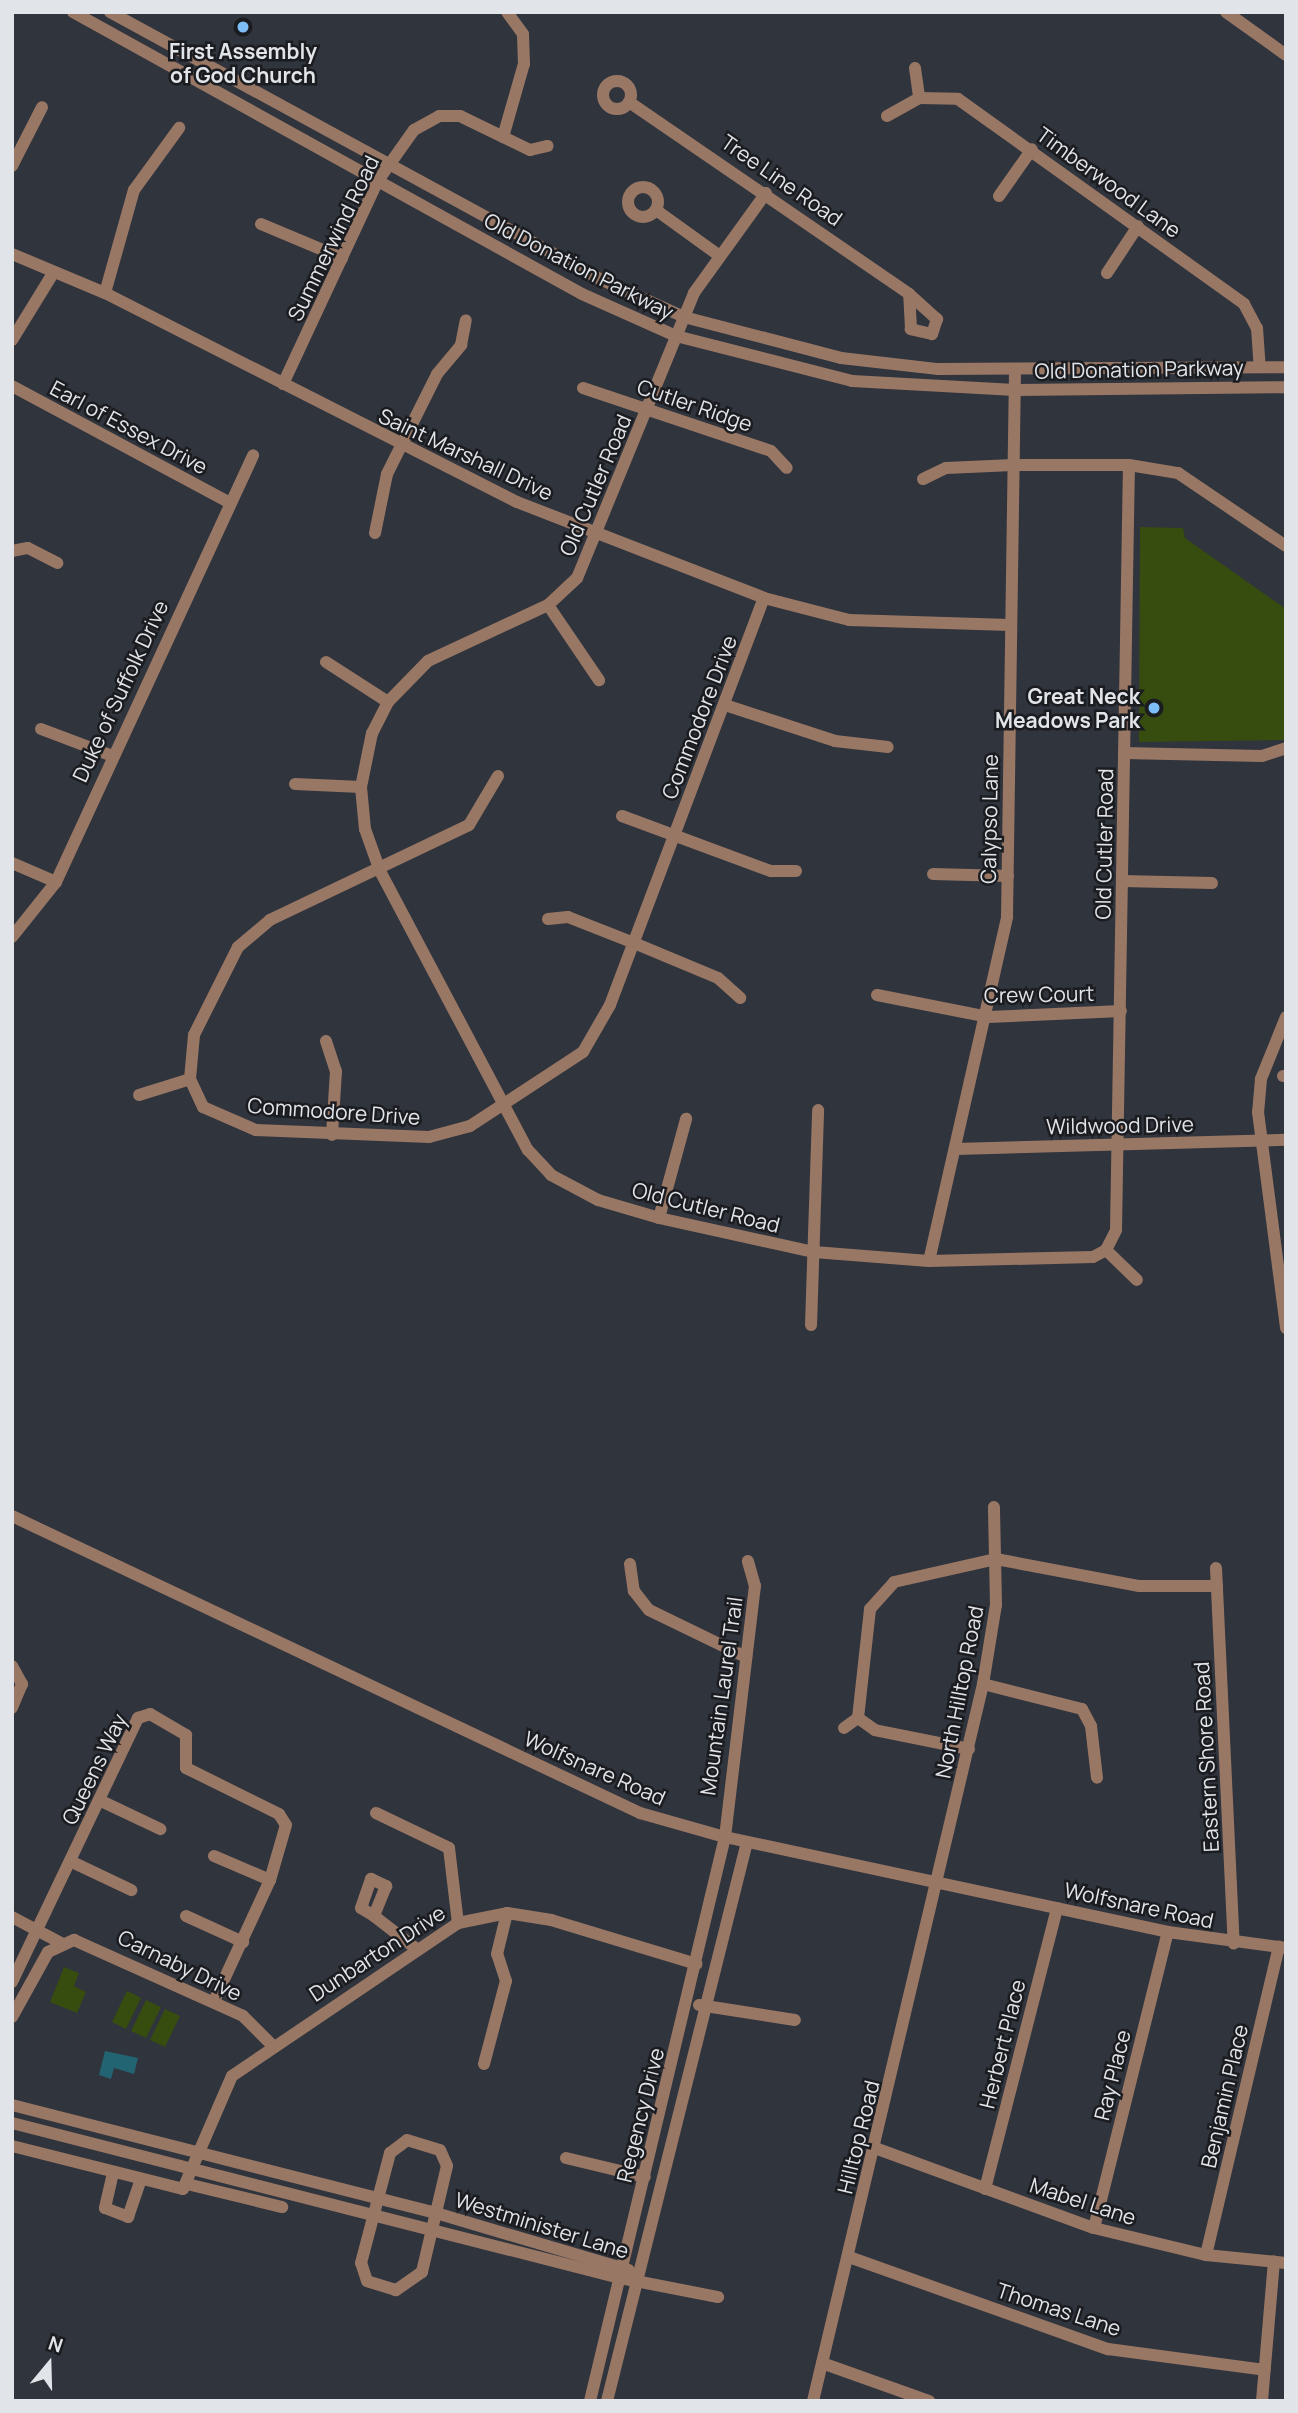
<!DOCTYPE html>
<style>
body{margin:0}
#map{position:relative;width:1298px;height:2413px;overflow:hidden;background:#30343d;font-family:Manrope,sans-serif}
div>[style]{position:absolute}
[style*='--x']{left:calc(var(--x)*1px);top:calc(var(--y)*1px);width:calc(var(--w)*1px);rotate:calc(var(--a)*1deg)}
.green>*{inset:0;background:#374c0f}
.water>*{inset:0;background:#236472}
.minor>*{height:12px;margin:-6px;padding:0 6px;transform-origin:6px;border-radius:6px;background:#997765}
.minor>.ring{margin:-6px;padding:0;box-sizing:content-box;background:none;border:12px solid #997765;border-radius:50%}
.dots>*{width:19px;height:19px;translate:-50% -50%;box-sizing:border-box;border:4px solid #1a1c20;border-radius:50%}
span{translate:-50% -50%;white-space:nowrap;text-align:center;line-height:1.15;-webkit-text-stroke:5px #1a1c20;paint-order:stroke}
.poi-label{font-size:21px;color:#e1e4e9;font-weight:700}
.right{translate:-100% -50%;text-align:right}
.street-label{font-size:21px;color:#e1e4e9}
.frame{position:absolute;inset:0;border:14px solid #e1e4e9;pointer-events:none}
.north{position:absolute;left:14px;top:2329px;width:70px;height:70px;-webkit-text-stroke:5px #1a1c20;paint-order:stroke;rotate:19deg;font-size:19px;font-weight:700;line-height:28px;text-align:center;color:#e1e4e9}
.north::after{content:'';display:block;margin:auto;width:24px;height:32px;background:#e1e4e9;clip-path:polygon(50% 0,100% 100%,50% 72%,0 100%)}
</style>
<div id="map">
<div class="green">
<i style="clip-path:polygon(1140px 527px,1183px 528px,1185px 538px,1286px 609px,1284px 740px,1139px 742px)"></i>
<i style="clip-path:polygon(64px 1967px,79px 1973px,74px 1986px,86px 1992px,77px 2013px,50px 2002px)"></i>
<i style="clip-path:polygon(127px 1991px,141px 1998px,126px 2029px,112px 2022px)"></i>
<i style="clip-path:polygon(146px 2000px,161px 2007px,146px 2038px,131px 2031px)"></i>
<i style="clip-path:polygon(165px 2009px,180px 2016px,165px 2047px,150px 2040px)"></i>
</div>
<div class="water">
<i style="clip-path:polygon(105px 2051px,138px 2058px,134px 2074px,114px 2068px,111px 2079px,99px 2075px)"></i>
</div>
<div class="minor">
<i style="--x:73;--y:12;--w:582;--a:28.99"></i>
<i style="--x:582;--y:294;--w:103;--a:24.1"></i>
<i style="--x:676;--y:336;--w:182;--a:14.3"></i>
<i style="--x:852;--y:381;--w:163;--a:3.2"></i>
<i style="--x:1015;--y:390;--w:271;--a:-0.6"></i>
<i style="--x:110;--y:12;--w:558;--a:28.59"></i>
<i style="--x:600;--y:279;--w:92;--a:24.3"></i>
<i style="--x:684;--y:317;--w:162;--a:14.6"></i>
<i style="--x:841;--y:358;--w:98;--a:6.5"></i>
<i style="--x:938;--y:369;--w:348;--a:-0.3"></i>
<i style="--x:1226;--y:12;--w:74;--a:35.6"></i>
<i style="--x:915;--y:68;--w:30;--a:82"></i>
<i class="ring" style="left:603px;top:81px;width:16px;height:16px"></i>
<i style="--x:629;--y:102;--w:340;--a:34.4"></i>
<i style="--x:887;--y:116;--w:37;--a:-29"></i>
<i style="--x:919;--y:98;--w:39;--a:1"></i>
<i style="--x:958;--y:99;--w:352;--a:35.6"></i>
<i style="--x:1244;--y:304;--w:27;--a:62"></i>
<i style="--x:1257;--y:328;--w:39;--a:86"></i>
<i style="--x:503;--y:137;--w:76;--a:-74"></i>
<i style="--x:524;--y:64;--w:30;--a:-92"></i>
<i style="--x:523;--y:34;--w:27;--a:-126"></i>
<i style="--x:12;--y:166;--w:66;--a:-63"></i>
<i class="ring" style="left:628px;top:187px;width:18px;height:18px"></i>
<i style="--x:766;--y:193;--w:123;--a:125.8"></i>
<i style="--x:694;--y:293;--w:308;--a:112.3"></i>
<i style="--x:577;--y:578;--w:40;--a:137"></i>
<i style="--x:548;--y:605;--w:132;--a:155"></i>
<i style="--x:428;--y:661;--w:57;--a:134.3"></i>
<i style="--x:388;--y:702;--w:35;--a:117"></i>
<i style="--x:372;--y:733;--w:55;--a:101.5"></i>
<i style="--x:361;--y:787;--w:42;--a:84.6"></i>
<i style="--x:365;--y:829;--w:45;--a:70.3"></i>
<i style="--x:380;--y:871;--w:316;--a:62.1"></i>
<i style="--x:528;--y:1150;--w:34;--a:47"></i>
<i style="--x:551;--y:1175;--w:53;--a:28"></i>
<i style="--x:598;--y:1200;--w:64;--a:16.4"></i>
<i style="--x:659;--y:1218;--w:159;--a:12.4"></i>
<i style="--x:814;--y:1252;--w:115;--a:4.5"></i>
<i style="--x:929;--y:1261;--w:164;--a:-1.4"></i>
<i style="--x:1093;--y:1257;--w:15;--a:-28"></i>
<i style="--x:1106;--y:1250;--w:22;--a:-63"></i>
<i style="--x:1116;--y:1230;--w:765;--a:-89.03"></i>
<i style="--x:999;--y:196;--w:57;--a:-54.9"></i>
<i style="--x:656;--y:210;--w:75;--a:35.8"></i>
<i style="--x:261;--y:224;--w:88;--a:22.8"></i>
<i style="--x:12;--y:254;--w:101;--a:22.8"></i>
<i style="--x:105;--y:293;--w:462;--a:26.9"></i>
<i style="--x:517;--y:502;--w:265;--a:21.2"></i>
<i style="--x:764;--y:598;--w:88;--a:14.5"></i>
<i style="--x:849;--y:620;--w:161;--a:1.8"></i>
<i style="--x:1107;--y:273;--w:56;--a:-56.6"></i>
<i style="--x:105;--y:293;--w:107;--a:-74.3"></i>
<i style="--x:134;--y:190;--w:77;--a:-54"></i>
<i style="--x:909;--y:294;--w:38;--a:42"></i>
<i style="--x:937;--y:319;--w:16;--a:108"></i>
<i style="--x:932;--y:334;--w:22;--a:-167"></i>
<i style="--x:911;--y:329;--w:35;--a:-93"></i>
<i style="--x:12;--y:340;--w:76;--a:-58.4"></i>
<i style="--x:283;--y:384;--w:223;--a:-65"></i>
<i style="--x:377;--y:182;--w:64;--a:-54.6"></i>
<i style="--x:414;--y:130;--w:29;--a:-29"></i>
<i style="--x:439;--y:116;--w:21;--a:0"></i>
<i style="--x:460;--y:116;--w:78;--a:25.9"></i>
<i style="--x:530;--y:150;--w:18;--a:-13"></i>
<i style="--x:12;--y:386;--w:245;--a:28.2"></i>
<i style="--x:583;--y:388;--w:198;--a:18.5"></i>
<i style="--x:771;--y:451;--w:23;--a:47"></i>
<i style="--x:923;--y:479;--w:25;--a:-26"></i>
<i style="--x:946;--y:468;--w:67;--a:-2.6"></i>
<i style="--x:1013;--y:465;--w:116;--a:0"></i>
<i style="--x:1129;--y:465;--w:50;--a:9.3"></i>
<i style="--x:1178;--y:473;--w:130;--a:34.1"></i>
<i style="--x:375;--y:533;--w:60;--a:-78.5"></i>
<i style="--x:387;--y:474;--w:112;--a:-63.4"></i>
<i style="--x:437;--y:374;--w:38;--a:-50"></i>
<i style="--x:461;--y:345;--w:25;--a:-79"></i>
<i style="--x:12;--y:551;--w:16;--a:-11"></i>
<i style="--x:28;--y:548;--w:33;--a:27"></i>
<i style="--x:548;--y:605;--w:91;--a:55.8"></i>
<i style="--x:326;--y:662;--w:74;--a:32.8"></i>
<i style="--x:725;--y:705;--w:116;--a:18.1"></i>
<i style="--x:835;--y:741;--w:53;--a:6.5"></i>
<i style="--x:41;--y:729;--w:74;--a:20.6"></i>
<i style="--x:1124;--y:753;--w:138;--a:1.2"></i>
<i style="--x:1262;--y:756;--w:25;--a:-18"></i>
<i style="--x:498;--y:776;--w:57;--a:120.6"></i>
<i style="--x:469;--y:825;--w:221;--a:154.5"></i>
<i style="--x:270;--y:920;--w:42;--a:139.8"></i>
<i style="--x:238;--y:947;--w:98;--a:116.6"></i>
<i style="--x:194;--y:1035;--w:44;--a:95.2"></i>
<i style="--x:190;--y:1079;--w:31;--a:65"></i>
<i style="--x:203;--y:1107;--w:58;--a:23.5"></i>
<i style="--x:256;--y:1130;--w:173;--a:2.3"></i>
<i style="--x:429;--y:1137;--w:42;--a:-15"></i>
<i style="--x:470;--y:1126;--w:135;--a:-33.2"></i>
<i style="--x:583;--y:1052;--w:54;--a:-60.1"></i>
<i style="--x:610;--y:1005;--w:435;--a:-69.3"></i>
<i style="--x:295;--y:784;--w:66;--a:2.6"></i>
<i style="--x:622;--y:816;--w:159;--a:20.3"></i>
<i style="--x:771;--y:871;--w:25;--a:0"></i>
<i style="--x:12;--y:863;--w:48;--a:23.4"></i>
<i style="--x:933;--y:874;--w:75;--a:1.5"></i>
<i style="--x:1122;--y:881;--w:90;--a:1.3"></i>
<i style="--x:548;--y:919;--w:20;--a:-6"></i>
<i style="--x:568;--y:917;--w:71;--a:21.5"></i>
<i style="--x:634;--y:943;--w:91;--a:22.6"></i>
<i style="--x:718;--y:978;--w:30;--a:42"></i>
<i style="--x:12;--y:937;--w:70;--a:-51.3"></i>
<i style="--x:56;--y:882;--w:470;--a:-65.2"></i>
<i style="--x:877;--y:995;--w:113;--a:11.2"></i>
<i style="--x:988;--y:1017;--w:133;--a:-2.6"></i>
<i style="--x:1286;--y:1017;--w:67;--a:112"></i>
<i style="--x:1261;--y:1079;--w:33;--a:95"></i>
<i style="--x:1258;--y:1112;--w:218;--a:82.6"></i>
<i style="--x:326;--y:1041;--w:32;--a:72"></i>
<i style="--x:336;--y:1071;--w:64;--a:93.6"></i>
<i style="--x:1283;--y:1076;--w:3;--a:0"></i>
<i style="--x:139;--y:1095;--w:53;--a:-17.4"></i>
<i style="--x:956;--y:1149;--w:330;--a:-1.6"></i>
<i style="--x:659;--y:1218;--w:103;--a:-74.7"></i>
<i style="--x:1106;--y:1250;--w:43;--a:44.1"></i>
<i style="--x:929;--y:1261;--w:353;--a:-77.2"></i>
<i style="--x:1007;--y:917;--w:548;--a:-89.16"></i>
<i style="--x:811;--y:1325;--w:215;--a:-88.1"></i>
<i style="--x:12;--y:1516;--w:695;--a:25.31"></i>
<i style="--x:640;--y:1813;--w:88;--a:15.8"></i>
<i style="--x:725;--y:1837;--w:453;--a:12.1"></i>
<i style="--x:1168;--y:1932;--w:119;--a:7.7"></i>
<i style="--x:630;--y:1564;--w:27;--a:82"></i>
<i style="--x:634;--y:1591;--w:24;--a:52"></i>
<i style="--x:649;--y:1610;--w:108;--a:25.9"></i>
<i style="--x:1216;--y:1568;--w:376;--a:87.3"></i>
<i style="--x:12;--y:1666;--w:21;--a:61"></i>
<i style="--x:22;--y:1684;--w:26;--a:113"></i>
<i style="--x:983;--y:1684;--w:102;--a:14.2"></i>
<i style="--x:1082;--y:1709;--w:19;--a:62"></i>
<i style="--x:1091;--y:1726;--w:52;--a:83.4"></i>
<i style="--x:844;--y:1728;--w:17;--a:-36"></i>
<i style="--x:969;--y:1749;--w:96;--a:-168.6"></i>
<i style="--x:875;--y:1730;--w:21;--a:-145"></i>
<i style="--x:858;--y:1718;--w:110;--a:-83.7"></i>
<i style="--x:870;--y:1609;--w:36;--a:-48"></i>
<i style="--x:894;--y:1582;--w:105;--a:-12.7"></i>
<i style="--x:996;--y:1559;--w:146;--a:10.7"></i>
<i style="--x:1139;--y:1586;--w:78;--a:0"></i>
<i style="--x:99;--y:1800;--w:68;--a:25.4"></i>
<i style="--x:376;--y:1813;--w:81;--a:25.6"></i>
<i style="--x:449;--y:1848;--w:76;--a:83.2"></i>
<i style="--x:214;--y:1856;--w:61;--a:23.2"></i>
<i style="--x:70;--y:1861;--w:68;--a:25.4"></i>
<i style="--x:371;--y:1879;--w:17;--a:25"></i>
<i style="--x:386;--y:1886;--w:32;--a:112"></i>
<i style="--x:374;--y:1916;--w:15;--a:-148"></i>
<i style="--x:361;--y:1908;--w:31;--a:-71"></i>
<i style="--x:186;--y:1916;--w:63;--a:24.5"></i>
<i style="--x:374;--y:1916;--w:51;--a:37.8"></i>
<i style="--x:12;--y:1917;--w:55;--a:28"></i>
<i style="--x:12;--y:1982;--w:293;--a:-64.5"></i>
<i style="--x:138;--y:1718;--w:13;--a:-18"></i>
<i style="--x:150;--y:1714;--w:42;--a:30.3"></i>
<i style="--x:186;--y:1735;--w:33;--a:90"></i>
<i style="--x:186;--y:1768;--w:104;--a:26.3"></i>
<i style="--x:279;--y:1814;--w:13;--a:58"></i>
<i style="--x:286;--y:1825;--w:57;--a:106.2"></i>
<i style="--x:270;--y:1880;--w:133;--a:114.8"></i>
<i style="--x:699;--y:2005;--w:97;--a:8.9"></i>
<i style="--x:12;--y:2017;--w:74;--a:-61"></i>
<i style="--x:48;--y:1952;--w:29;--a:-25"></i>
<i style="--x:74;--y:1940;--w:185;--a:24.2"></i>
<i style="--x:243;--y:2016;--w:41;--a:45"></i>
<i style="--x:484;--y:2064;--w:86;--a:-75.2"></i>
<i style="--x:506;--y:1981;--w:28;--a:-108"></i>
<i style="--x:497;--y:1954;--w:42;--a:-76.3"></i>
<i style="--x:12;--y:2105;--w:438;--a:14.3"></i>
<i style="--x:436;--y:2213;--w:201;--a:16.5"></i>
<i style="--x:12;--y:2123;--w:627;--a:14.3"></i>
<i style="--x:620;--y:2278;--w:100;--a:11"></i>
<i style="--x:407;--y:2140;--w:34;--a:17"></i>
<i style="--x:440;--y:2150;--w:17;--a:66"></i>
<i style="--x:447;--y:2166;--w:109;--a:103.3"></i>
<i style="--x:422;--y:2272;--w:32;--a:145"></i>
<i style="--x:396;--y:2290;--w:30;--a:-163"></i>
<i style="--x:367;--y:2281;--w:19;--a:-108"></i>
<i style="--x:361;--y:2263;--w:114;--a:-75.2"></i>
<i style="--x:390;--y:2153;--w:21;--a:-37"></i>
<i style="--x:12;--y:2146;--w:176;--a:14.1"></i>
<i style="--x:183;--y:2189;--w:123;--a:-66.6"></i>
<i style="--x:232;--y:2076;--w:273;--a:-34.1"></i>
<i style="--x:458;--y:1923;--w:50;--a:-11.5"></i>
<i style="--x:507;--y:1913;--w:45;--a:9"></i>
<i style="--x:551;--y:1920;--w:152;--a:16.8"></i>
<i style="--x:875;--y:2148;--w:233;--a:20.1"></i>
<i style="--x:1094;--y:2228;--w:115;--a:13.6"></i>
<i style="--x:1206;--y:2255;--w:80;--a:5.7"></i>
<i style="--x:566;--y:2158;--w:81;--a:13.5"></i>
<i style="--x:113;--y:2173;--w:36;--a:103"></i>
<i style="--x:105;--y:2208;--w:25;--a:21"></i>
<i style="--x:128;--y:2217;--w:40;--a:-71.1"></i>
<i style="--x:187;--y:2184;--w:98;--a:13.6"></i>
<i style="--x:985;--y:2189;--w:290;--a:-75.6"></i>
<i style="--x:1094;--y:2228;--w:305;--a:-76"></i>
<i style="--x:1206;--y:2255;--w:317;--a:-76.7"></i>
<i style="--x:849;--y:2257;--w:275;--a:19.6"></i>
<i style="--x:1108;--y:2349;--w:158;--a:7.6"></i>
<i style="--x:822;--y:2363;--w:114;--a:19.6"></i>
<i style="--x:590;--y:2401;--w:580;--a:-76.54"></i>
<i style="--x:725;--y:1837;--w:253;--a:-83.2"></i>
<i style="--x:755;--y:1586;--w:26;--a:-106"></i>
<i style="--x:607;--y:2401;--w:576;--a:-75.94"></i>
<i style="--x:813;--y:2401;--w:737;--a:-76.66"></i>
<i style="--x:983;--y:1684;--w:80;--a:-80.7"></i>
<i style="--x:996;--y:1605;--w:98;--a:-91.2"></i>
<i style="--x:1262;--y:2401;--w:140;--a:-85.1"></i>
</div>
<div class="dots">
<i style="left:243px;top:27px;background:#7dbef9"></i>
<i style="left:1154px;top:708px;background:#7dbef9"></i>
</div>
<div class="poi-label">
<span style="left:243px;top:63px">First Assembly<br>of God Church</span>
<span class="right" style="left:1140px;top:708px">Great Neck<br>Meadows Park</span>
</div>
<div class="street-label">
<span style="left:782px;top:180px;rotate:35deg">Tree Line Road</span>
<span style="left:1109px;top:182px;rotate:36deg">Timberwood Lane</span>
<span style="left:333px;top:238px;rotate:-64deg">Summerwind Road</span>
<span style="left:579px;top:266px;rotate:27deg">Old Donation Parkway</span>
<span style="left:1139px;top:369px;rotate:-1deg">Old Donation Parkway</span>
<span style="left:695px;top:405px;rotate:19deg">Cutler Ridge</span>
<span style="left:129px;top:427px;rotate:28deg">Earl of Essex Drive</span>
<span style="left:466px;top:454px;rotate:25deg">Saint Marshall Drive</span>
<span style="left:595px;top:485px;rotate:-67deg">Old Cutler Road</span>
<span style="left:120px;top:691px;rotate:-65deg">Duke of Suffolk Drive</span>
<span style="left:699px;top:717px;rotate:-69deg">Commodore Drive</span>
<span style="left:989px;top:819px;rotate:-89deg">Calypso Lane</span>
<span style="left:1104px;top:844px;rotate:-89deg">Old Cutler Road</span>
<span style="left:1039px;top:994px;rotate:-1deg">Crew Court</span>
<span style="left:334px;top:1111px;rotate:4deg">Commodore Drive</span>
<span style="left:1120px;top:1125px;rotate:-1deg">Wildwood Drive</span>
<span style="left:706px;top:1207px;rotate:14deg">Old Cutler Road</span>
<span style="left:959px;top:1692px;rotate:-79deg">North Hilltop Road</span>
<span style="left:721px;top:1696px;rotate:-82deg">Mountain Laurel Trail</span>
<span style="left:1206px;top:1757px;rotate:-93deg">Eastern Shore Road</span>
<span style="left:595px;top:1768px;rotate:24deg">Wolfsnare Road</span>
<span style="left:94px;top:1769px;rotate:-64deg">Queens Way</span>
<span style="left:1139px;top:1905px;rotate:12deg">Wolfsnare Road</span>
<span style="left:377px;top:1953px;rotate:-33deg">Dunbarton Drive</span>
<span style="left:180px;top:1965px;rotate:26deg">Carnaby Drive</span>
<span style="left:1002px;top:2044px;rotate:-76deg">Herbert Place</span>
<span style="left:1112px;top:2075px;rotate:-76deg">Ray Place</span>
<span style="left:1224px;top:2096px;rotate:-77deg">Benjamin Place</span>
<span style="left:640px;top:2115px;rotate:-76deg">Regency Drive</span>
<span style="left:858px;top:2137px;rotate:-76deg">Hilltop Road</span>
<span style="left:1083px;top:2201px;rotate:18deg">Mabel Lane</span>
<span style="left:542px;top:2225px;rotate:17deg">Westminister Lane</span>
<span style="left:1059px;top:2309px;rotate:18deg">Thomas Lane</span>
</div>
<div class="frame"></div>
<div class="north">N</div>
</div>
